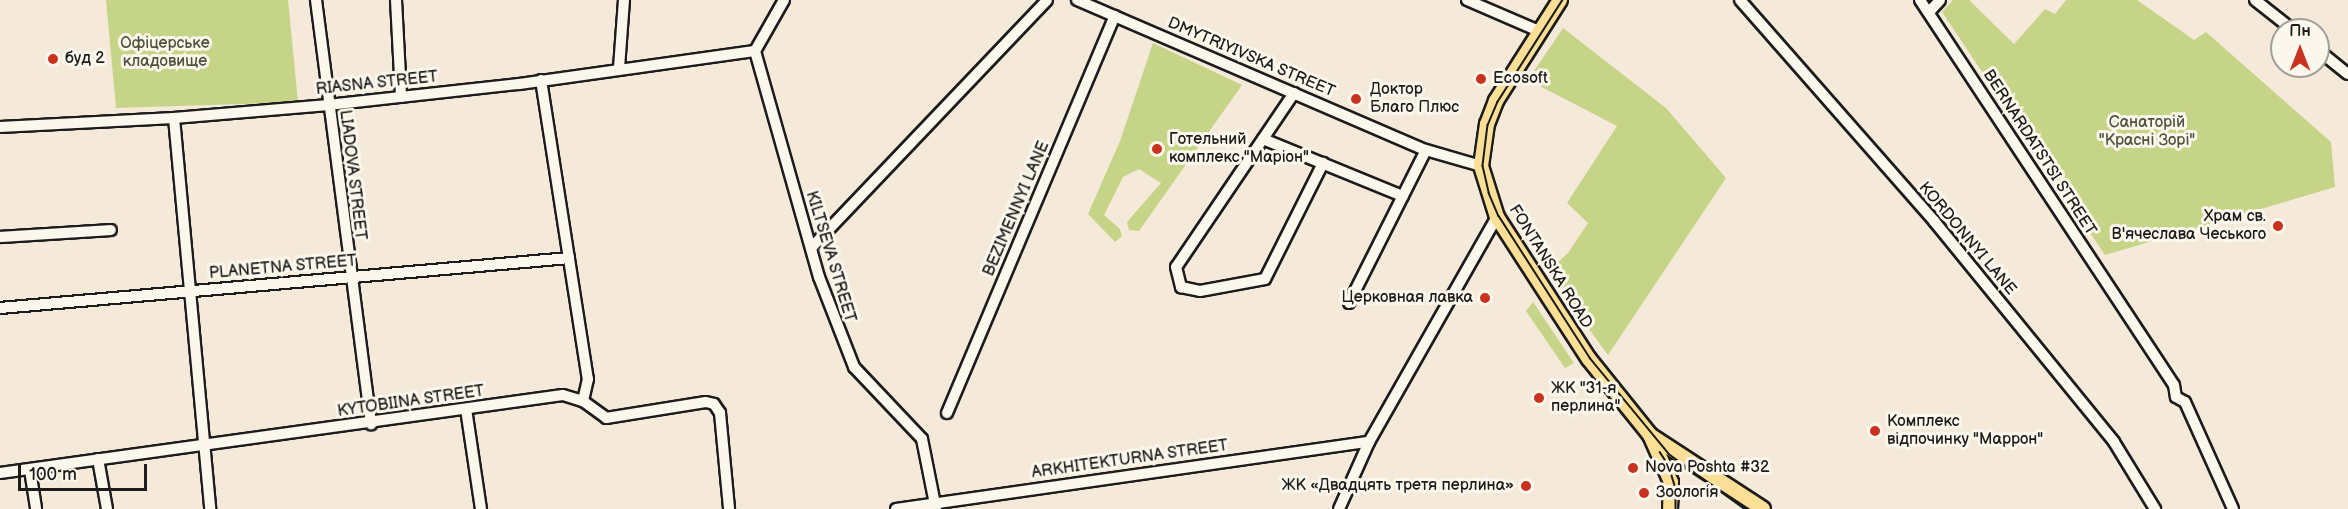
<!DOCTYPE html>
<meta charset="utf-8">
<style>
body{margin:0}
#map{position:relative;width:2348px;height:509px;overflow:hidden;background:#f5e9d9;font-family:"Balsamiq Sans",sans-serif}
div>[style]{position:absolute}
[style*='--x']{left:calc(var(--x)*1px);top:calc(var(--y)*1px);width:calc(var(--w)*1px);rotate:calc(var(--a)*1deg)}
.green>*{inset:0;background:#c6d488}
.roads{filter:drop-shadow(2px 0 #1c1c1c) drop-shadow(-2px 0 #1c1c1c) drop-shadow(0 2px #1c1c1c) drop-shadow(0 -2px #1c1c1c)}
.minor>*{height:10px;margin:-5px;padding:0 5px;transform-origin:5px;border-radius:5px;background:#fbf7ec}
.major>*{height:14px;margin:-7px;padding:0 7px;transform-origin:7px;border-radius:7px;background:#fbdf96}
.tram>*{height:1.5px;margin:-0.75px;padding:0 0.75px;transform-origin:0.75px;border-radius:0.75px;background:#1c1c1c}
.dots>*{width:16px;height:16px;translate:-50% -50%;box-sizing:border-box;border:3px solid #fbf7ec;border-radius:50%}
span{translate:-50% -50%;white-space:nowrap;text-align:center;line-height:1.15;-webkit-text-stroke:6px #fbf7ec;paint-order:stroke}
.park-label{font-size:16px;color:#4f533c}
.street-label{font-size:16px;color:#1c1c1c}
.poi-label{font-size:16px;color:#1c1c1c}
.left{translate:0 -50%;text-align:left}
.right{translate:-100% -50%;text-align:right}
.north{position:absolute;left:2270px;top:18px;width:60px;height:60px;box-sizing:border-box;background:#fbf7ec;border:2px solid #a29f99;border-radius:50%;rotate:0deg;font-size:16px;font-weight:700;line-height:24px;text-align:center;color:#1c1c1c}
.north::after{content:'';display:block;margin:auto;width:21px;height:27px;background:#c8321e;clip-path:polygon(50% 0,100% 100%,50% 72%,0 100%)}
.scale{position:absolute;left:18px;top:464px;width:129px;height:27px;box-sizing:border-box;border:3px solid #1c1c1c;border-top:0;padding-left:8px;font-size:18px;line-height:21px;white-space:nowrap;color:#1c1c1c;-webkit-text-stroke:4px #fbf7ec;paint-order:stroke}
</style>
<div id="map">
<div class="green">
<i style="clip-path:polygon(106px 0,288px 0,298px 102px,116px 108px)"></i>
<i style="clip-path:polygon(1953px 0,1969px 0,2014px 44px,2045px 9px,2055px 14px,2066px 0,2137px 0,2194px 40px,2206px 32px,2331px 142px,2335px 187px,2105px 255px,1942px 12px)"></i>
<i style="clip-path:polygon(1563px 28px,1666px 108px,1726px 178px,1608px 355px,1547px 272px,1568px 253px,1588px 223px,1567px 203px,1617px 126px,1528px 80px)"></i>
<i style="clip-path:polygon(1153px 43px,1242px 85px,1139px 231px,1129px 230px,1127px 222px,1161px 183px,1139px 169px,1123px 177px,1104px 215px,1120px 229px,1122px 236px,1115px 242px,1088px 214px,1120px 141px)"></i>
<i style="clip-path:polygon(1533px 302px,1574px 363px,1565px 368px,1526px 311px)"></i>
</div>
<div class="roads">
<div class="minor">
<i style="--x:316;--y:0;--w:428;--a:82.6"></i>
<i style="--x:396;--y:0;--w:97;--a:87"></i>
<i style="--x:784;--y:0;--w:59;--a:119.6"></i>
<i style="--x:755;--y:51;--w:235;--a:74.2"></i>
<i style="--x:819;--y:277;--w:97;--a:68.7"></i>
<i style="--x:854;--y:367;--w:99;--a:46.6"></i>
<i style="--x:922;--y:439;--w:71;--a:78.7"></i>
<i style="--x:1077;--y:0;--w:380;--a:23.3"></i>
<i style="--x:1426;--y:150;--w:57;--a:16.2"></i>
<i style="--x:1467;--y:0;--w:78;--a:23.3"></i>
<i style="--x:1740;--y:0;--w:294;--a:48.7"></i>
<i style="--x:1934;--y:221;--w:285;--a:50.8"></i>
<i style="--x:2114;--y:442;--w:79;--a:58.5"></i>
<i style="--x:1920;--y:0;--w:461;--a:56.6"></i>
<i style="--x:2174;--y:385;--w:12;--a:81"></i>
<i style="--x:2176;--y:397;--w:10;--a:29"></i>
<i style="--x:2185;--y:402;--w:117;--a:65.8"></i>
<i style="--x:2255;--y:0;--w:48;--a:38.3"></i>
<i style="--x:1929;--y:12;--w:16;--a:-47"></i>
<i style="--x:2318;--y:50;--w:38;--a:39"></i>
<i style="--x:619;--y:68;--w:68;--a:-85.8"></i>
<i style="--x:541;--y:80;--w:303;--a:81.1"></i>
<i style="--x:588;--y:379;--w:23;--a:103"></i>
<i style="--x:1294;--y:93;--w:210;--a:124.1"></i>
<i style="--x:1176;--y:267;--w:21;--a:76"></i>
<i style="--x:1181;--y:287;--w:19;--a:12"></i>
<i style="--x:1200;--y:291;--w:66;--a:-10.5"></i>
<i style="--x:1265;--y:279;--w:130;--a:-63.4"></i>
<i style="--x:174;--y:118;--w:393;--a:84.7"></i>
<i style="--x:0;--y:127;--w:174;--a:-3"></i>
<i style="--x:174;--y:118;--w:155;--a:-4.8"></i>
<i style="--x:328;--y:105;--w:192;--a:-6.3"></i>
<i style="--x:519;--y:84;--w:238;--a:-8"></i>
<i style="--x:1263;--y:139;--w:151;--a:22.2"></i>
<i style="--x:0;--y:237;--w:111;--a:-3.6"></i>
<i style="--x:811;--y:248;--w:342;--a:-46.4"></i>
<i style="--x:1349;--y:303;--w:171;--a:-63.3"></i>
<i style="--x:0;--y:308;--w:571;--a:-5.02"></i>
<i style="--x:466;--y:409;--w:101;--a:81.5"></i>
<i style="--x:947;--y:413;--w:431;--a:-67.1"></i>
<i style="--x:98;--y:459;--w:51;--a:79.8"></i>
<i style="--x:30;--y:470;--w:39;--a:81"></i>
<i style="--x:0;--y:473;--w:568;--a:-7.89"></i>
<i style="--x:563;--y:395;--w:21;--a:17"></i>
<i style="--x:583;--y:401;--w:29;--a:36"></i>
<i style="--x:606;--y:418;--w:101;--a:-9.1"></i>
<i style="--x:706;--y:402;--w:8;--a:14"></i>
<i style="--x:714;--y:404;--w:11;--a:56"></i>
<i style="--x:720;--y:413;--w:96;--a:84.6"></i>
<i style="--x:896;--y:509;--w:478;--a:-8.1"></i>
<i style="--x:1339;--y:509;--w:73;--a:-65.9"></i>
<i style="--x:1369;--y:442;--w:259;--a:-60.4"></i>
</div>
<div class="major">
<i style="--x:1560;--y:0;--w:120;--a:122.4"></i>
<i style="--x:1496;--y:101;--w:25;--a:111"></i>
<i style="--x:1487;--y:124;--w:42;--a:98.1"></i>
<i style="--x:1481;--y:166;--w:53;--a:72.6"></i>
<i style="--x:1497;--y:217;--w:169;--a:57.1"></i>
<i style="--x:1589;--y:359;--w:97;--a:51.2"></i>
<i style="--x:1650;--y:435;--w:51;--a:65.9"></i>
<i style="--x:1671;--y:482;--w:27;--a:92"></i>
<i style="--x:1650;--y:435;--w:135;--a:33.2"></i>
</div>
</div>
<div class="tram">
<i style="--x:1563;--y:0;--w:121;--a:122.5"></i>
<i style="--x:1498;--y:102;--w:25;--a:113"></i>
<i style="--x:1488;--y:125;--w:41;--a:97"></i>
<i style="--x:1483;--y:166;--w:28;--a:77"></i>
<i style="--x:1489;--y:193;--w:25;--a:67"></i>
<i style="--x:1499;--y:216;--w:169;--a:57.3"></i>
<i style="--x:1590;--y:358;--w:124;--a:50.5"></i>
<i style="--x:1669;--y:454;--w:94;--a:35.9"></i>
<i style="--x:1660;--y:452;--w:17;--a:57"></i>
<i style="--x:1669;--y:466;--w:24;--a:73"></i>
<i style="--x:1676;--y:489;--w:20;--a:90"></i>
</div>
<div class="dots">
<i style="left:53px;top:59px;background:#c8321e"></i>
<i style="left:1481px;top:79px;background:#c8321e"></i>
<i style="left:1356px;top:99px;background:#c8321e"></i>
<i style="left:1157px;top:149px;background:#c8321e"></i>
<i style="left:2278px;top:226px;background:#c8321e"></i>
<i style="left:1485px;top:298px;background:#c8321e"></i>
<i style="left:1539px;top:398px;background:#c8321e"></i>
<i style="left:1875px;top:431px;background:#c8321e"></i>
<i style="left:1633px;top:468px;background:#c8321e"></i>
<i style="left:1526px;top:486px;background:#c8321e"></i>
<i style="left:1644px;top:493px;background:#c8321e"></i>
</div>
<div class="park-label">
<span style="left:165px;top:53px">Офіцерське<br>кладовище</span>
<span style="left:2147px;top:132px">Санаторій<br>"Красні Зорі"</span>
</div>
<div class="street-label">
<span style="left:1251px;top:58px;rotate:23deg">DMYTRIYIVSKA STREET</span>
<span style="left:377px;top:84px;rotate:-6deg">RIASNA STREET</span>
<span style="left:2039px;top:153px;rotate:57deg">BERNARDATSTSI STREET</span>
<span style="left:352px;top:175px;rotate:83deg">LIADOVA STREET</span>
<span style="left:1017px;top:209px;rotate:-67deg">BEZIMENNYI LANE</span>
<span style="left:1967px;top:239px;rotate:50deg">KORDONNYI LANE</span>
<span style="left:830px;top:257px;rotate:73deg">KILTSEVA STREET</span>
<span style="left:1550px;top:267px;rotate:58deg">FONTANSKA ROAD</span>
<span style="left:283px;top:268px;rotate:-5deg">PLANETNA STREET</span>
<span style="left:411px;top:402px;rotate:-8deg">KYTOBIINA STREET</span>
<span style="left:1130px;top:460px;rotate:-8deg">ARKHITEKTURNA STREET</span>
</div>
<div class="poi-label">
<span class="left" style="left:65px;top:59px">буд 2</span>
<span class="left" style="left:1493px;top:79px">Ecosoft</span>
<span class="left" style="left:1370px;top:99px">Доктор<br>Благо Плюс</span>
<span class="left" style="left:1169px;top:149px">Готельний<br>комплекс "Маріон"</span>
<span class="right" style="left:2266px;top:226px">Храм св.<br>В'ячеслава Чеського</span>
<span class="right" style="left:1473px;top:298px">Церковная лавка</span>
<span class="left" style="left:1551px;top:398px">ЖК "31-я<br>перлина"</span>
<span class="left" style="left:1887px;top:431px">Комплекс<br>відпочинку "Маррон"</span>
<span class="left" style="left:1645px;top:468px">Nova Poshta #32</span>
<span class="right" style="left:1514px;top:486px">ЖК «Двадцять третя перлина»</span>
<span class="left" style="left:1656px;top:493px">Зоологія</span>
</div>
<div class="north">Пн</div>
<div class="scale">100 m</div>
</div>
